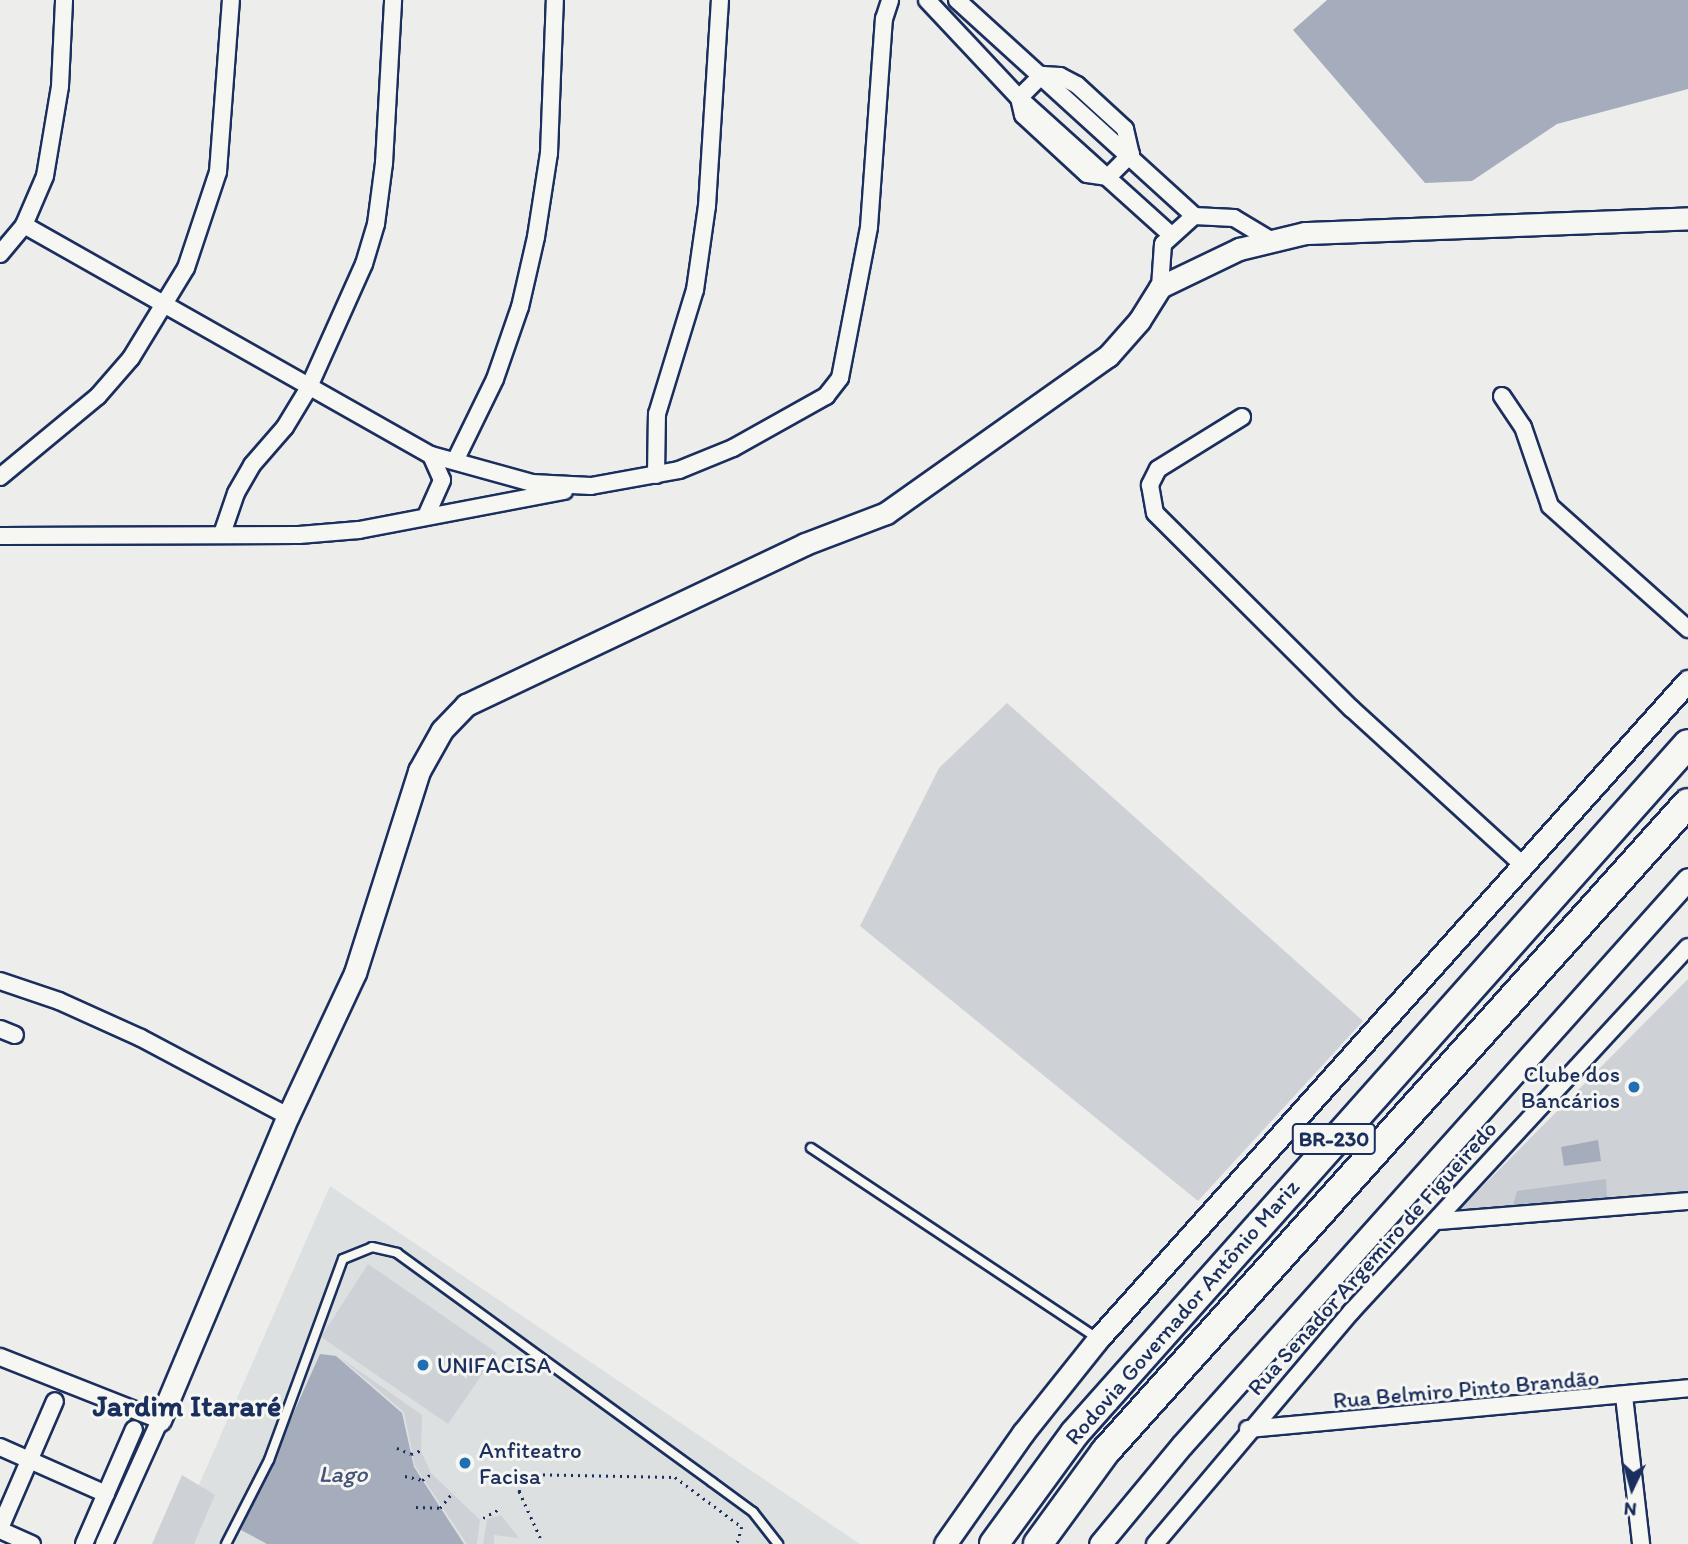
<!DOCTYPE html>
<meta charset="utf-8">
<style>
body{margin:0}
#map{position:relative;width:1688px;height:1544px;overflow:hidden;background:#edeeec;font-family:Itim,sans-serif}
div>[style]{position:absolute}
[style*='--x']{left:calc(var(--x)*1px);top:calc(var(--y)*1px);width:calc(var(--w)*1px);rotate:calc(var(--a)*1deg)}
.built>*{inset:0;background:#dde0e1}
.green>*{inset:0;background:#ced2d7}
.water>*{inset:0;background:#a5acbc}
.building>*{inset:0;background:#b9bfc8}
.path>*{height:2.5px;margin-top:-1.25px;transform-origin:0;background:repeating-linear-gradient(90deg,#1b2f5e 0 2px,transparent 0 7px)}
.roads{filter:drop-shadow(2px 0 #1b2f5e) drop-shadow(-2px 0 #1b2f5e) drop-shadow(0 2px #1b2f5e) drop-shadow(0 -2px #1b2f5e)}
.service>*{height:8px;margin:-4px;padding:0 4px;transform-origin:4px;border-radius:4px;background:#f6f6f2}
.minor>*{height:16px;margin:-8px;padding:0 8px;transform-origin:8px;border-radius:8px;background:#f6f6f2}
.tertiary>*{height:21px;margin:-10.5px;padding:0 10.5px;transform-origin:10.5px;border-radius:10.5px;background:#f6f6f2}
.trunk>*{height:28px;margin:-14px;padding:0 14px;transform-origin:14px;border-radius:14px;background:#f6f6f2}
.dots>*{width:19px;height:19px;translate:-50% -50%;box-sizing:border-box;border:4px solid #f6f6f2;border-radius:50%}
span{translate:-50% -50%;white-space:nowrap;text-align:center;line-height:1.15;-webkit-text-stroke:6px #f6f6f2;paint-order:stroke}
.shield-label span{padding:2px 5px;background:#f6f6f2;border:2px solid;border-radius:5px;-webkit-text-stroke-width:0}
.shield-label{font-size:21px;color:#1b2f5e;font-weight:700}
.poi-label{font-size:23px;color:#1b2f5e}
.right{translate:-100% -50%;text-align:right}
.left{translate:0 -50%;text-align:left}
.street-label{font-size:23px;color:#1b2f5e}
.water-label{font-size:24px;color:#44547a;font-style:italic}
.district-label{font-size:30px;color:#1b2f5e;font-weight:700}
.north{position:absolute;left:1597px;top:1453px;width:70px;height:70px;-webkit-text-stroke:5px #f6f6f2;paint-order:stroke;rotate:185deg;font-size:19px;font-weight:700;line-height:28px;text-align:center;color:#1b2f5e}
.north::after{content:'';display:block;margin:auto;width:24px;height:32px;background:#1b2f5e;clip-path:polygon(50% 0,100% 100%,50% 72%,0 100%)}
</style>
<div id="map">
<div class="built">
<i style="clip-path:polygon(330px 1186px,860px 1544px,173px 1544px)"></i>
</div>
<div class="green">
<i style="clip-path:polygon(1007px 703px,1363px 1021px,1198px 1201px,860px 926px,939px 768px)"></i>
<i style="clip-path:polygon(1688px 979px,1688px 1195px,1453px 1216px)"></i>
<i style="clip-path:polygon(368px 1264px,497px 1353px,448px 1424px,321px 1337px)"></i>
<i style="clip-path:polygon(338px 1356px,422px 1415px,421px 1451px,431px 1473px,480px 1520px,477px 1544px,467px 1544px,415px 1466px,404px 1412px)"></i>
<i style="clip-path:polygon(182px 1475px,215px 1495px,194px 1544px,152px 1544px)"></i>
<i style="clip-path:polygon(501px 1515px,519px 1538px,494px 1535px,494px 1544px,483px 1544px,487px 1519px)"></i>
</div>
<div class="water">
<i style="clip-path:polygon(1327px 0,1688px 0,1688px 89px,1557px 124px,1472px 181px,1425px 183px,1293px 30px)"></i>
<i style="clip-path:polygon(1598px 1140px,1601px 1161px,1564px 1166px,1561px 1147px)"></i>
<i style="clip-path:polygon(320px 1354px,336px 1356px,402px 1413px,414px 1467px,464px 1544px,267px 1544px,241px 1530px)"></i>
</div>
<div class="building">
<i style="clip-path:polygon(1606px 1179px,1607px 1197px,1513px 1205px,1517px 1191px)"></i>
</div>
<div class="path">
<i style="--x:397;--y:1448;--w:15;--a:23"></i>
<i style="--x:411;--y:1454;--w:12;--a:-20"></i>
<i style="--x:405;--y:1476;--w:17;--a:13"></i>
<i style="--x:422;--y:1480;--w:13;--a:-32"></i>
<i style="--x:416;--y:1507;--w:24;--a:2"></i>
<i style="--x:440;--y:1508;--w:21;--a:-51"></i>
<i style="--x:483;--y:1518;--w:21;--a:-29"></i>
<i style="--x:540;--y:1538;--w:51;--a:-114.5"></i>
<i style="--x:519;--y:1492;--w:18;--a:-81"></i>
<i style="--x:522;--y:1474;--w:153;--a:1.1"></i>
<i style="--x:675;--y:1477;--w:84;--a:36.7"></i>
<i style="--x:742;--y:1527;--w:18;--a:106"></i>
</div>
<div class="roads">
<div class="service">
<i style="--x:811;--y:1148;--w:345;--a:33.6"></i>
<i style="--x:226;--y:1544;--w:94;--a:-62.9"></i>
<i style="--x:269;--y:1460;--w:214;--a:-69.8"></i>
<i style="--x:343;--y:1259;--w:31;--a:-22"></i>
<i style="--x:372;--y:1247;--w:26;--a:13"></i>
<i style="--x:397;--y:1253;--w:389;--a:36"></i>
<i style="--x:712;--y:1482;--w:51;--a:36.2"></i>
<i style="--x:753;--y:1512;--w:41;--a:52"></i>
</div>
<div class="minor">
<i style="--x:927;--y:0;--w:134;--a:46.8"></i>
<i style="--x:1019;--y:98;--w:203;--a:42"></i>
<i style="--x:957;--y:0;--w:321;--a:42.3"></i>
<i style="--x:1042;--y:75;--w:18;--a:3"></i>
<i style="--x:1060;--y:76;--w:19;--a:28"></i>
<i style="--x:1077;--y:85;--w:65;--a:42.5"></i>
<i style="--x:1125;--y:129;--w:26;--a:77"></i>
<i style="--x:1131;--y:154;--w:33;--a:135"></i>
<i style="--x:1108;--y:177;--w:21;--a:-172"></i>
<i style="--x:1087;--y:174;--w:87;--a:-137.3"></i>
<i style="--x:1023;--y:115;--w:17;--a:-103"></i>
<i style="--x:1019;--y:98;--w:33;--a:-45"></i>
<i style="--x:24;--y:225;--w:467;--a:29.5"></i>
<i style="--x:431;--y:455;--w:105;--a:15.5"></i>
<i style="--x:532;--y:483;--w:59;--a:2.9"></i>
<i style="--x:591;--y:486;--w:89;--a:-10.3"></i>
<i style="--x:679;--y:470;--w:58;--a:-22.2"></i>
<i style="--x:733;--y:448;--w:107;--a:-29.2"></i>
<i style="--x:826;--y:396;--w:23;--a:-52"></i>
<i style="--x:840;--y:378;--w:154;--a:-79.1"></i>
<i style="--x:869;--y:227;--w:209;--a:-85.9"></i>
<i style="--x:884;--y:19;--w:20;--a:-72"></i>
<i style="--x:0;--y:254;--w:38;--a:-50"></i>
<i style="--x:24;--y:225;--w:53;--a:-66.8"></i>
<i style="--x:45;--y:176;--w:91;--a:-80.5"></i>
<i style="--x:60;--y:86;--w:86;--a:-87.3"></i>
<i style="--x:1160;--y:287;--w:43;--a:-86"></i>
<i style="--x:1163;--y:244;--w:42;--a:-42.1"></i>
<i style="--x:1194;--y:216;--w:40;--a:2.9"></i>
<i style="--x:1234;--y:218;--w:39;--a:31"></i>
<i style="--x:1502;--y:396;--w:37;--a:56"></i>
<i style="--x:1523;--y:427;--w:83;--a:71.1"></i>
<i style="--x:1550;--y:506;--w:185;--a:41.7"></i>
<i style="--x:1242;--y:417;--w:99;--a:148.2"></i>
<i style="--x:1158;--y:469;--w:18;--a:117"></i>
<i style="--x:1150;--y:485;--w:28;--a:80"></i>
<i style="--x:1155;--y:513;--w:278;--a:44.9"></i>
<i style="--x:1352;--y:709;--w:231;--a:42.4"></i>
<i style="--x:455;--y:461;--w:91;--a:-64"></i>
<i style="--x:495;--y:379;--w:76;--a:-70.9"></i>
<i style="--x:520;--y:307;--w:72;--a:-77.1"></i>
<i style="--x:536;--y:237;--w:85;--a:-81.2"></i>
<i style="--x:549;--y:153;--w:153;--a:-87.8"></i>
<i style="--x:656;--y:475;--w:61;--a:-89.1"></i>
<i style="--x:657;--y:414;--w:130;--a:-73"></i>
<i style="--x:695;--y:290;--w:85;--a:-81.9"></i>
<i style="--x:707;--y:206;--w:206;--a:-86.4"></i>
<i style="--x:0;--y:477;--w:127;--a:-39.6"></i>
<i style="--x:98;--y:396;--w:50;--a:-49"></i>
<i style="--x:131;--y:358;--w:105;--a:-58.6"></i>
<i style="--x:186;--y:268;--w:101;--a:-71.6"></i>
<i style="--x:218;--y:172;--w:172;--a:-85.7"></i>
<i style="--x:427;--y:514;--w:37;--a:-66"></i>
<i style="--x:442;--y:480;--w:27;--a:-114"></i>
<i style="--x:222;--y:534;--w:43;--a:-71.1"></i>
<i style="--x:236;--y:493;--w:32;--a:-60"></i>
<i style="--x:252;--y:465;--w:50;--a:-49"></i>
<i style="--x:285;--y:427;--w:44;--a:-58.8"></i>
<i style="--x:308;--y:389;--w:137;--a:-65.9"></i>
<i style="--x:364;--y:264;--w:42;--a:-73.3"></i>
<i style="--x:376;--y:224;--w:62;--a:-82.5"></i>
<i style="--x:384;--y:163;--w:163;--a:-86.8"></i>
<i style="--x:0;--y:536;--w:299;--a:-0.2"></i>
<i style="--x:299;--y:535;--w:60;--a:-4.8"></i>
<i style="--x:359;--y:530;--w:209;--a:-10.8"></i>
<i style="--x:0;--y:981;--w:62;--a:18.7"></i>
<i style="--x:59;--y:1001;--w:90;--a:24.3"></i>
<i style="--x:141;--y:1038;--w:166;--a:28"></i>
<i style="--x:0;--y:1029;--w:16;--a:22"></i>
<i style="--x:1440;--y:1221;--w:249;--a:-4.6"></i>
<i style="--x:0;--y:1357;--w:172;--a:21.5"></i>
<i style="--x:160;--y:1420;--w:136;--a:114.3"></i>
<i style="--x:1624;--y:1396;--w:149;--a:83.4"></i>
<i style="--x:1248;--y:1429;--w:442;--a:-5.3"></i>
<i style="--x:0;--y:1447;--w:116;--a:23.9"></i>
<i style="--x:0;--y:1528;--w:138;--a:-66.6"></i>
<i style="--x:0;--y:1530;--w:35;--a:24"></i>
<i style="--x:84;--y:1544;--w:125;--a:-66.5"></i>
<i style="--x:1155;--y:1544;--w:305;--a:-49.8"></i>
<i style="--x:1352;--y:1311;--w:495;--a:-47.3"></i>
</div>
<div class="tertiary">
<i style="--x:160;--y:1420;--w:330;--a:-67.2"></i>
<i style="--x:288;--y:1116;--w:158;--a:-64.9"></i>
<i style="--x:355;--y:973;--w:212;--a:-72.4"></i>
<i style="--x:419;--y:771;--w:47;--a:-60.7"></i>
<i style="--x:442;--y:730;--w:35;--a:-46"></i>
<i style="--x:466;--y:705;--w:375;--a:-25.4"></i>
<i style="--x:805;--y:544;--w:87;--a:-20.9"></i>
<i style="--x:886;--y:513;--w:272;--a:-35.3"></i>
<i style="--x:1108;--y:356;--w:47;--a:-48.5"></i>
<i style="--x:1139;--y:321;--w:40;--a:-58"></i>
<i style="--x:1160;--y:287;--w:88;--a:-25.7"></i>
<i style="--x:1239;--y:249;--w:68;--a:-13.6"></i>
<i style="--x:1305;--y:233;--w:383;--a:-2.2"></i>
<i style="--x:945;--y:1544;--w:136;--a:-54.9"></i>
<i style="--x:1023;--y:1433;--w:120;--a:-51.4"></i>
<i style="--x:1098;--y:1339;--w:884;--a:-48.12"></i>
<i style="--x:1100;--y:1544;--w:129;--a:-50.4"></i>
<i style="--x:1182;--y:1445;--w:759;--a:-48.2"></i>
</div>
<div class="trunk">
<i style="--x:994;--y:1544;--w:137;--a:-53.9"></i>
<i style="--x:1075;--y:1433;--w:922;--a:-48.34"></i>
<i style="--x:1038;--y:1544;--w:114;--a:-53.9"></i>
<i style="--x:1105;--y:1452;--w:872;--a:-48.07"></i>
</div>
</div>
<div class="dots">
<i style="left:1634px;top:1087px;background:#1f6fb2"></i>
<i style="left:423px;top:1365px;background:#1f6fb2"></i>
<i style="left:465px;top:1463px;background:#1f6fb2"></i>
</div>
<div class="shield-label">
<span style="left:1334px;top:1139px">BR-230</span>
</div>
<div class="poi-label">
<span class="right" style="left:1620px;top:1087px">Clube dos<br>Bancários</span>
<span class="left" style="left:437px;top:1365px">UNIFACISA</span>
<span class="left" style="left:479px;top:1463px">Anfiteatro<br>Facisa</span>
</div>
<div class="street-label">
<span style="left:1372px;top:1258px;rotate:-48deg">Rua Senador Argemiro de Figueiredo</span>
<span style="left:1182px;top:1312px;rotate:-49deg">Rodovia Governador Antônio Mariz</span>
<span style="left:1466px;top:1389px;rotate:-5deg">Rua Belmiro Pinto Brandão</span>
</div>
<div class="water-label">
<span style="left:343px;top:1474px">Lago</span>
</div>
<div class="district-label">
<span style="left:187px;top:1406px">Jardim Itararé</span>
</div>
<div class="north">N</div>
</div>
